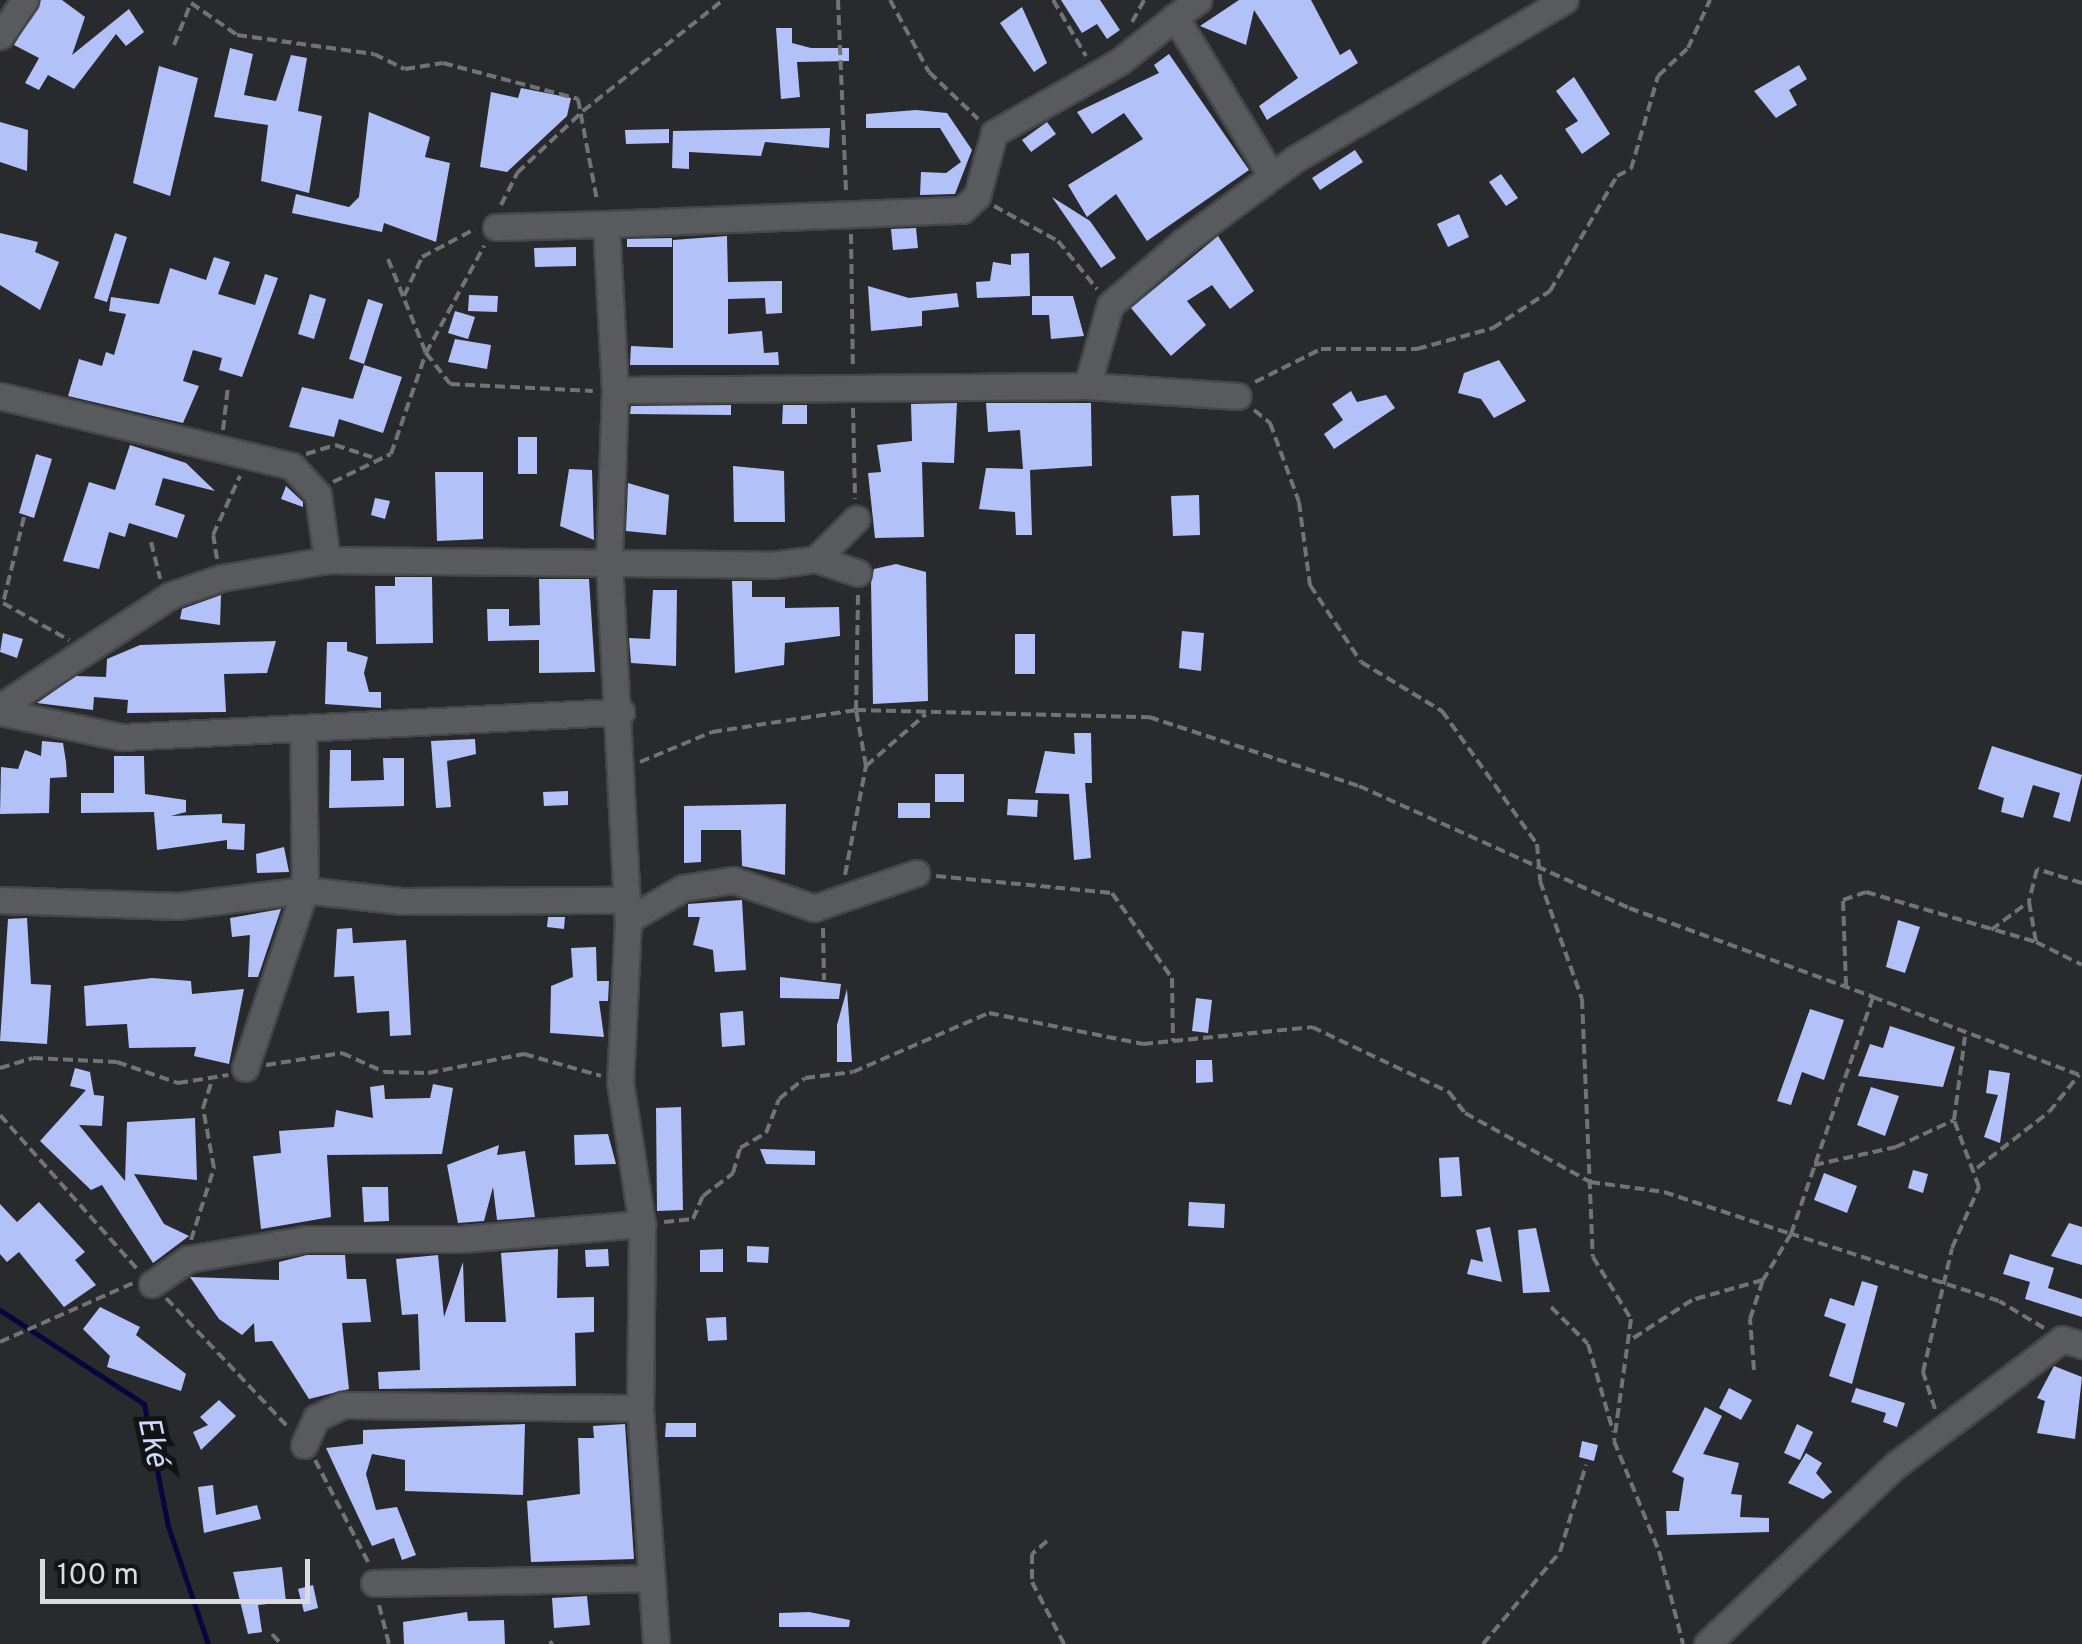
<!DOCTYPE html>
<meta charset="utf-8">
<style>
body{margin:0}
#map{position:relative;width:2082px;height:1644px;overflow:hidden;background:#292a2d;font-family:Overpass,sans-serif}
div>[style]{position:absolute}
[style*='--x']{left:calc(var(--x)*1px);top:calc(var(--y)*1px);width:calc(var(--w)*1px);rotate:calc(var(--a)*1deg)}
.stream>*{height:5px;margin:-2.5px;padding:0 2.5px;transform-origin:2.5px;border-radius:2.5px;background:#08043c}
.building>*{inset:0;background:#b2c1f8}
.path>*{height:4px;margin-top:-2px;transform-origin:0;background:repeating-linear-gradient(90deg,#727376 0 10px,transparent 0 15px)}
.roads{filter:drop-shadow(2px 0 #464749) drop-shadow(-2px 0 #464749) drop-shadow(0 2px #464749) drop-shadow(0 -2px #464749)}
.minor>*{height:25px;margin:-12.5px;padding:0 12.5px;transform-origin:12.5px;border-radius:12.5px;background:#595a5d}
span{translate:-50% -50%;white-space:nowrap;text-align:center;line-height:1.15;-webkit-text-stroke:10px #121314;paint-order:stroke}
.water-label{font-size:32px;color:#cfd9fe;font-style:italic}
.scale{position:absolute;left:40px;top:1559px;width:270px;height:45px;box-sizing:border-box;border:5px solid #dadbdd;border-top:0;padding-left:12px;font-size:30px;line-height:35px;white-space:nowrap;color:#dadbdd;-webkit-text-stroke:8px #121314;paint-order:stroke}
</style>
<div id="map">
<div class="stream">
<i style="--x:0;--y:1310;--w:172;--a:33.1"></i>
<i style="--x:144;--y:1404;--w:124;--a:78.9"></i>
<i style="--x:168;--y:1526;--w:125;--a:71.3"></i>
</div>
<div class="building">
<i style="clip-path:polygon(41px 0,62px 0,85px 17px,72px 55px,129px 9px,144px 32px,126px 46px,116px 34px,74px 89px,48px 75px,39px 90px,25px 83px,39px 58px,14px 45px)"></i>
<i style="clip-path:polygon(1061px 0,1100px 0,1120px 30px,1107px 39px,1097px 24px,1082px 33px)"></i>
<i style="clip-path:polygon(1239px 0,1311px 0,1340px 55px,1350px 49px,1358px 63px,1267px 120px,1259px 106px,1298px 78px,1254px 10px,1246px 45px,1200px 26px)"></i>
<i style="clip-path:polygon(1022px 7px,1047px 63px,1034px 72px,1000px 23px)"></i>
<i style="clip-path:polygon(776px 28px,792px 28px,792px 43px,811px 48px,849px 48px,849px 61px,797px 62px,800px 97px,781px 99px)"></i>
<i style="clip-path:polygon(230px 48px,253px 54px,244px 95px,276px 101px,291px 55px,307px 58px,298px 111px,322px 116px,309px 193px,261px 181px,268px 125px,214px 117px)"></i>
<i style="clip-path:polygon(1169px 54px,1249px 170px,1147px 241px,1116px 194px,1087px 217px,1068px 185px,1143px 139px,1124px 113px,1092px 134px,1077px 112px,1159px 73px,1154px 65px)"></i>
<i style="clip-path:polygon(1799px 65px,1807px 79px,1789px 90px,1797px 105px,1776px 118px,1754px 91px)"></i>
<i style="clip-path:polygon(159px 66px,198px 78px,170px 196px,133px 183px)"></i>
<i style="clip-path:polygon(1574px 77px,1610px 134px,1582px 154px,1565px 129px,1578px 121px,1556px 91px)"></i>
<i style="clip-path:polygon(521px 88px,571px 98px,567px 116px,507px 172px,480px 167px,491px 92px,518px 98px)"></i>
<i style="clip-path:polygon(916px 110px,947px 113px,972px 150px,955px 194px,920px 195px,921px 172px,946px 173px,961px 162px,940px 128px,866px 128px,866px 114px)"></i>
<i style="clip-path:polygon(369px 112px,430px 137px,425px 157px,450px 163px,436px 242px,384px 223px,382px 232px,292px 213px,296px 194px,349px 207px,359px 197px)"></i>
<i style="clip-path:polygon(0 122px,28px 130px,27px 171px,0 162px)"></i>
<i style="clip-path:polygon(1047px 122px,1056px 134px,1031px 152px,1022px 140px)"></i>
<i style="clip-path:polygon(830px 128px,829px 148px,765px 142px,761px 156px,689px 152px,689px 169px,672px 168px,673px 131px)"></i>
<i style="clip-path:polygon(669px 129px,669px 143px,626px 144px,625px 130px)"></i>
<i style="clip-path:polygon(1355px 150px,1363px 162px,1320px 190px,1312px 178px)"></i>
<i style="clip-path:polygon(1501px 174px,1518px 198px,1506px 206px,1489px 182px)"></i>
<i style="clip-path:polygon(1052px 197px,1090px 221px,1116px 258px,1101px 268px)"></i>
<i style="clip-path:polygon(1459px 214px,1469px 237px,1448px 247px,1437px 224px)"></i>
<i style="clip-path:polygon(916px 228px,918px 248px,893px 250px,891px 229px)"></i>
<i style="clip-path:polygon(0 233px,38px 242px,35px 252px,59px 262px,40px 310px,0 285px)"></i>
<i style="clip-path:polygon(115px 233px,127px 237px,107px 302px,94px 298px)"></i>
<i style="clip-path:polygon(727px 236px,728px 282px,782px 281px,782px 313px,766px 314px,765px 298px,728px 299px,728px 334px,762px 331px,764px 353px,778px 352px,779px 365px,630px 365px,631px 346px,673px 348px,673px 240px)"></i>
<i style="clip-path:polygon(1218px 236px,1254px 291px,1230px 309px,1212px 285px,1187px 301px,1206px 325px,1171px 356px,1131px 308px)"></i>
<i style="clip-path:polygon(672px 238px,672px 247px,627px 247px,627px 239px)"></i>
<i style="clip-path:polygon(576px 247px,576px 266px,535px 267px,534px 248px)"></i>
<i style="clip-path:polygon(1029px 253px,1030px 296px,977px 298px,976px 282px,990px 281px,993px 262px,1011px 265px,1011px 254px)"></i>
<i style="clip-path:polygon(214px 257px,230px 262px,218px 294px,255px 305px,265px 274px,278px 278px,242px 377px,219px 370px,222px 358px,193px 350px,183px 381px,199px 386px,183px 423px,68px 396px,79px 359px,102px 366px,106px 352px,114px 355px,126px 314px,109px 311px,111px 297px,159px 304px,170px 268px,206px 280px)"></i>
<i style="clip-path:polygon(868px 286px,909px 298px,957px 293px,959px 307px,922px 311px,922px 326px,871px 331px)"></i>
<i style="clip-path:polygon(310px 294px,326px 299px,314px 339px,298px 334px)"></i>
<i style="clip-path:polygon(469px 295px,498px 296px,497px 312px,468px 311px)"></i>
<i style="clip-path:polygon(1032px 296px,1073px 296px,1084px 336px,1051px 339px,1049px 315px,1032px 315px)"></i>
<i style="clip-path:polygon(368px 299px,383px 304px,364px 364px,349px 359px)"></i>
<i style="clip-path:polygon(455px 311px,475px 317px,468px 339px,448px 333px)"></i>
<i style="clip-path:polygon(455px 339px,491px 345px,487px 369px,448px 362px)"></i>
<i style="clip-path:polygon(1499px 360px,1526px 401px,1494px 418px,1481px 399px,1458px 393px,1464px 373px)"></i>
<i style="clip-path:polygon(364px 365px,402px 377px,383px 433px,339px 419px,334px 437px,289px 427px,302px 387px,353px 399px)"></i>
<i style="clip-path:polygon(1351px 391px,1357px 402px,1386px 395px,1395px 408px,1334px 449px,1324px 434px,1343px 420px,1332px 404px)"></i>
<i style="clip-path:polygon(957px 403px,954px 463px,922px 462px,924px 537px,875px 538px,868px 473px,881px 472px,877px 445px,912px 441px,911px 404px)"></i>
<i style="clip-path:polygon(986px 403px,1091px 403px,1092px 466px,1030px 470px,1032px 535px,1016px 535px,1015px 512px,979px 509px,986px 468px,1023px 469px,1020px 430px,988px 432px)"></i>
<i style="clip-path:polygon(731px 405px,731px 415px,630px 414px,631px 406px)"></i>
<i style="clip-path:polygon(783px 405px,807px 405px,807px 424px,782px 424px)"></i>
<i style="clip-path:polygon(518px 437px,537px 437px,537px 474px,518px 474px)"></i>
<i style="clip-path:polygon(130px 445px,186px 463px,215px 491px,163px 478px,155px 505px,185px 515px,177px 538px,129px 523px,125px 537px,109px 532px,99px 569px,63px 561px,89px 482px,115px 490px)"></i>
<i style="clip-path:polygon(36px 454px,52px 459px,34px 518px,19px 513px)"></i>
<i style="clip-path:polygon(733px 466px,784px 471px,785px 522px,734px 522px)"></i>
<i style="clip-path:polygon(569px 469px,592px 470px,594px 540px,560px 526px)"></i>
<i style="clip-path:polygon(435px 472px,483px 472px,483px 539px,437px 541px)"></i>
<i style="clip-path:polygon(628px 483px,669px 495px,666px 535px,626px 531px)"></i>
<i style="clip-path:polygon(286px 486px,303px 502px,303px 507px,281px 499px)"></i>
<i style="clip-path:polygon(1199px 495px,1200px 535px,1173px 536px,1171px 496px)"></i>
<i style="clip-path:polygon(375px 498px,390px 501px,385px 519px,371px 515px)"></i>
<i style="clip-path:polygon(896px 564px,926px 572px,928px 701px,873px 704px,871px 582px,874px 569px)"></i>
<i style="clip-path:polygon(395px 577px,432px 577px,433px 643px,376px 644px,375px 586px,395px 586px)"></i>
<i style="clip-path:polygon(539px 579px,589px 579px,595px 672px,539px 673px,539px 640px,488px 641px,487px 609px,509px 609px,509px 626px,540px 625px)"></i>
<i style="clip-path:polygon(732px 581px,752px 581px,752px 597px,785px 597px,785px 608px,839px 607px,840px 636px,785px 643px,784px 665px,735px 673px)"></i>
<i style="clip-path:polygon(653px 590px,677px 590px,676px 666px,631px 663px,629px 638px,650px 639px)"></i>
<i style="clip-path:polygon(221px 595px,220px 625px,180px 619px,182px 609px)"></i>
<i style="clip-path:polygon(1182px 631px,1204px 633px,1201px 671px,1179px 668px)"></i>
<i style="clip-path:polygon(3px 633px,23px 639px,17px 658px,0 652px)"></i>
<i style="clip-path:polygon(1015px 634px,1035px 634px,1035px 674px,1015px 674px)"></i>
<i style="clip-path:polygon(276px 641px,267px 673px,224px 674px,226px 712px,127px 713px,128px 700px,94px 697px,93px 710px,37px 703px,76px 676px,106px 677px,107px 659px,140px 645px)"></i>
<i style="clip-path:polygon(327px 642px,347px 642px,347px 651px,368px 657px,364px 673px,369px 692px,381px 692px,381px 708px,325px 704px)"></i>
<i style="clip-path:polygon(1074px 733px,1091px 733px,1092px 783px,1085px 783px,1091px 858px,1074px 860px,1069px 794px,1035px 793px,1045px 751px,1075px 754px)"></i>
<i style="clip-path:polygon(475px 739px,476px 754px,447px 761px,451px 807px,436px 808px,431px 741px)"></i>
<i style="clip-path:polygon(42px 741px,63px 743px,66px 762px,67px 777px,50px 778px,49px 813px,0 814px,1px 767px,18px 769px,25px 750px,41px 756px)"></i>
<i style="clip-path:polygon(1992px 746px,2082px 775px,2070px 822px,2053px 817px,2060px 793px,2033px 785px,2023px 818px,2001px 812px,2004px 798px,1978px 789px)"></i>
<i style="clip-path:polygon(330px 750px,351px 750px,351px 781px,384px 780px,383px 758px,404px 758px,404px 806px,329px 808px)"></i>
<i style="clip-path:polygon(114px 756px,144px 756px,145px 794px,186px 800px,186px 812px,171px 816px,222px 814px,222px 823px,245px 824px,244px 850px,227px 849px,227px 840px,157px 850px,154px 812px,81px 813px,81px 793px,114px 793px)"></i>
<i style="clip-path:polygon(935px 774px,964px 774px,964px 802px,935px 802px)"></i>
<i style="clip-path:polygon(568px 791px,568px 805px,544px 806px,543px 792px)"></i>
<i style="clip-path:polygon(1008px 799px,1038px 800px,1037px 817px,1007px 815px)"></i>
<i style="clip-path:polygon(898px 803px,930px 803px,930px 818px,898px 818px)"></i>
<i style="clip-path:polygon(786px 804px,785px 875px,742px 866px,741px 830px,701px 830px,701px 862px,684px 863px,684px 806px)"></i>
<i style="clip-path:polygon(284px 847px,289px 872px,257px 873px,256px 854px)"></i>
<i style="clip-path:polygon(742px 900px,746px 970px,715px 972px,713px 950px,693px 945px,700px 917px,688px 917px,688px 904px)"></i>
<i style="clip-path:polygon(281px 909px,258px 977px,248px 977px,250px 935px,232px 937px,230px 918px)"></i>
<i style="clip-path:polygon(548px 917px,565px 917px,564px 929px,547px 927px)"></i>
<i style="clip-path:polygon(27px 918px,31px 984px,51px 985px,47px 1044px,0 1041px,8px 919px)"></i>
<i style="clip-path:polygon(1898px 920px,1920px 927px,1905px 973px,1886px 967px)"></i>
<i style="clip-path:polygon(352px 928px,353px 943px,406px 940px,411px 1035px,390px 1036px,389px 1011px,357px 1013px,354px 976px,334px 977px,337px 929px)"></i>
<i style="clip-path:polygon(596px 947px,597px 981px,609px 981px,608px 1001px,599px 1001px,604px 1037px,550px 1033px,551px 986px,573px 977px,571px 948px)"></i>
<i style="clip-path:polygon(780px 977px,841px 984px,839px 999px,780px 998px)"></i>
<i style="clip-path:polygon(152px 978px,191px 981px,192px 994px,244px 989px,229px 1064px,194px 1056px,196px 1047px,129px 1048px,127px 1024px,86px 1026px,84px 986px)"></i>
<i style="clip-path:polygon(847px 989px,852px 1062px,837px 1062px,837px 1025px)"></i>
<i style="clip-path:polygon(1196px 998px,1212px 1000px,1208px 1033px,1192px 1031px)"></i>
<i style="clip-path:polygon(1810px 1009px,1844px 1020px,1824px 1080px,1802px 1072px,1791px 1105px,1777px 1101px)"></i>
<i style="clip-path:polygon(743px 1011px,745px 1045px,722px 1047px,720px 1013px)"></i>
<i style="clip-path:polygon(1890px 1026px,1955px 1047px,1943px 1087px,1858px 1076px,1870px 1044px,1883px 1048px)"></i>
<i style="clip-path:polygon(1196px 1060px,1212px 1060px,1213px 1082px,1196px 1083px)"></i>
<i style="clip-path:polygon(75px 1068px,90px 1072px,94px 1095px,104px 1096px,102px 1126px,79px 1125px,125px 1181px,127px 1122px,195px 1118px,197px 1180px,134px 1174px,164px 1224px,189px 1236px,153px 1263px,102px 1185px,91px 1190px,40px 1141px,86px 1090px,70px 1086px)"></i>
<i style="clip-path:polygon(1989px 1070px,2010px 1073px,2000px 1143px,1984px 1137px,1998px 1095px,1986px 1093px)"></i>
<i style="clip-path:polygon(433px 1084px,453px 1088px,442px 1154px,327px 1155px,331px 1217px,261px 1229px,253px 1156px,281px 1153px,279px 1131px,334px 1127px,336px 1110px,373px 1118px,370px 1087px,384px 1085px,385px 1099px,430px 1098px)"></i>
<i style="clip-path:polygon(1871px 1087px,1899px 1096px,1885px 1136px,1857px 1125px)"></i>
<i style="clip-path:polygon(681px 1107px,683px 1210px,657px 1211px,656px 1108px)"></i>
<i style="clip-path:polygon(608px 1134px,616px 1164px,575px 1165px,574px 1135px)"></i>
<i style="clip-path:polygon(499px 1145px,497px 1155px,525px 1151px,535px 1217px,497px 1220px,493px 1187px,484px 1221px,458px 1223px,447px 1165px)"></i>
<i style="clip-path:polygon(760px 1149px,815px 1151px,815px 1165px,766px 1164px)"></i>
<i style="clip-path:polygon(1459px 1157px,1462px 1196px,1441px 1197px,1439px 1158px)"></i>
<i style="clip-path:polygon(1913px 1170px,1928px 1174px,1923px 1193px,1908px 1188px)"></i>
<i style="clip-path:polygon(1824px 1173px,1857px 1186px,1847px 1213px,1814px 1200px)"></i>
<i style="clip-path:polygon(362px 1187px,388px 1187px,389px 1221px,364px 1222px)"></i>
<i style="clip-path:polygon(39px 1202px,85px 1252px,75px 1260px,96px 1285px,64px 1307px,19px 1252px,7px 1262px,0 1254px,0 1204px,17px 1222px)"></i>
<i style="clip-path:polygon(1189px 1202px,1225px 1204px,1224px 1228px,1188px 1226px)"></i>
<i style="clip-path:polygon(2069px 1223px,2082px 1227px,2082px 1265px,2051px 1256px)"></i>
<i style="clip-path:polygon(1490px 1227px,1502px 1282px,1467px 1274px,1471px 1259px,1483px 1262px,1476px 1230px)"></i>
<i style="clip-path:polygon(1536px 1228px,1550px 1292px,1523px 1293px,1518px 1230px)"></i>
<i style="clip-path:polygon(747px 1246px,769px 1247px,768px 1263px,747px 1262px)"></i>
<i style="clip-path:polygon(558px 1249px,557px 1298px,594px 1297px,594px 1332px,575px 1333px,576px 1386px,379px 1389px,378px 1372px,420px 1370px,418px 1314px,402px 1315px,396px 1259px,438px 1255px,444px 1317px,463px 1262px,465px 1322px,506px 1322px,501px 1253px)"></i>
<i style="clip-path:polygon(608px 1249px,609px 1266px,586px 1267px,585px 1250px)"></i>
<i style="clip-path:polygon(723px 1249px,723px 1272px,700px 1272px,700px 1250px)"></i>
<i style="clip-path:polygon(2010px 1254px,2054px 1268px,2048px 1288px,2082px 1299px,2082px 1317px,2025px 1299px,2030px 1282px,2003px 1274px)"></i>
<i style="clip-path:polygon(307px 1255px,345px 1255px,347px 1279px,366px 1279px,371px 1322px,342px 1323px,349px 1389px,309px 1399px,272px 1341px,255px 1342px,254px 1323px,242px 1335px,219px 1319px,190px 1277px,279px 1280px,279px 1262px)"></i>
<i style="clip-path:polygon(1862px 1281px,1878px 1286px,1852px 1384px,1829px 1376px,1846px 1324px,1824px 1316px,1830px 1298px,1854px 1306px)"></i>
<i style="clip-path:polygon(100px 1307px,140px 1327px,136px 1335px,186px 1374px,181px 1391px,107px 1367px,110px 1356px,83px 1329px)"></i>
<i style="clip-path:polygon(726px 1317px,727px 1340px,708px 1341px,706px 1318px)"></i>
<i style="clip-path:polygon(2054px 1366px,2082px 1377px,2075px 1439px,2037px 1433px,2045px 1401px,2037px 1398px)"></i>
<i style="clip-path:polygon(1729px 1388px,1752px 1400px,1741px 1420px,1719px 1408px)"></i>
<i style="clip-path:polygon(1856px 1388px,1905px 1403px,1897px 1427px,1883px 1422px,1886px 1413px,1851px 1402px)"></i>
<i style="clip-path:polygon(219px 1400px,236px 1416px,201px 1450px,193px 1432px,208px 1425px,200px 1417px)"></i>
<i style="clip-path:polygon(1705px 1407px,1722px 1416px,1703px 1454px,1739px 1463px,1731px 1494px,1742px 1495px,1740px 1517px,1769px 1518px,1769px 1532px,1667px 1535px,1666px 1511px,1679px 1511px,1684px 1478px,1672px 1472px)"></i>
<i style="clip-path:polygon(666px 1423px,696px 1423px,696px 1437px,665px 1437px)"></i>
<i style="clip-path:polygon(525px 1424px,523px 1495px,405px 1491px,405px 1460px,372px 1454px,366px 1474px,376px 1510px,397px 1507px,416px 1555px,402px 1560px,394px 1538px,372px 1546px,326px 1448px,363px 1444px,363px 1430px)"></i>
<i style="clip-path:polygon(625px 1424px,634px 1559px,531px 1562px,527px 1501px,580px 1494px,578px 1438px,594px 1438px,593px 1426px)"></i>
<i style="clip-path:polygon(1797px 1424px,1813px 1432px,1800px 1460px,1784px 1453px)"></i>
<i style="clip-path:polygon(1582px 1441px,1598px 1445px,1594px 1461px,1579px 1457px)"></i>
<i style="clip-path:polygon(1806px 1453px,1822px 1463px,1816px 1473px,1832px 1492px,1823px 1499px,1788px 1483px)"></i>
<i style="clip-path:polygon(213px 1485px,216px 1515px,257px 1505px,261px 1519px,204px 1533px,198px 1487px)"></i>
<i style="clip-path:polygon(282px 1567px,286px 1602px,258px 1605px,262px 1632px,248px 1634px,233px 1572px)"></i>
<i style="clip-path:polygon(313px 1585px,318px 1608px,304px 1612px,298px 1589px)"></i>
<i style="clip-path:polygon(587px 1596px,590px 1625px,554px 1628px,552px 1598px)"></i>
<i style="clip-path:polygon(467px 1612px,468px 1621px,504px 1620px,505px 1644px,404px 1644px,403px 1622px)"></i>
<i style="clip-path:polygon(809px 1612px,850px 1620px,849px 1627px,779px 1627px,779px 1613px)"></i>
</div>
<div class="path">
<i style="--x:838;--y:0;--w:194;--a:87.6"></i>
<i style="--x:890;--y:0;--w:82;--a:61.6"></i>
<i style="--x:929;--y:72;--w:68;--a:43.8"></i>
<i style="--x:1053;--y:0;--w:65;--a:59.5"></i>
<i style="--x:1132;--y:22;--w:25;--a:-61"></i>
<i style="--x:174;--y:45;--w:45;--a:-68"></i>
<i style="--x:191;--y:3;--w:56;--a:34.8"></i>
<i style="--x:237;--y:35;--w:138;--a:7.9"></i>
<i style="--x:374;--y:54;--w:34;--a:26"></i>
<i style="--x:405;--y:69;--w:38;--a:-9"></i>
<i style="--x:443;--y:63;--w:140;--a:14.9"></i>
<i style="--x:578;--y:99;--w:104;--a:79.4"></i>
<i style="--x:501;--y:205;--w:36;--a:-63"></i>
<i style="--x:517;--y:173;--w:91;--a:-43.2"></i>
<i style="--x:583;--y:111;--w:179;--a:-38.4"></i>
<i style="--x:994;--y:206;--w:73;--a:28.7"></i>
<i style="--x:1058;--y:241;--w:62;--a:50.9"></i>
<i style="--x:851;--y:234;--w:135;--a:89.2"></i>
<i style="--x:388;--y:259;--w:101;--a:68"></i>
<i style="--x:426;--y:353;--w:39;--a:52"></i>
<i style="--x:450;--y:384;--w:143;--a:2.8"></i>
<i style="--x:404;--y:296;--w:43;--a:-65.2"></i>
<i style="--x:422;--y:257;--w:60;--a:-27.8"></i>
<i style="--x:1255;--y:382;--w:74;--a:-26.6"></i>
<i style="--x:1321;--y:349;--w:96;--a:0"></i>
<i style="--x:1417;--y:349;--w:79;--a:-15.4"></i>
<i style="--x:1493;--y:328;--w:68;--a:-33"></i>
<i style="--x:1550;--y:291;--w:133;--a:-59.8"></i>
<i style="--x:1617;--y:176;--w:16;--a:-27"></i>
<i style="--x:1631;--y:169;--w:97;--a:-73.8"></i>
<i style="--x:1658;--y:76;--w:41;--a:-43"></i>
<i style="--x:1688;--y:48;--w:53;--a:-65.4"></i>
<i style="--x:853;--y:408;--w:91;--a:88.7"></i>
<i style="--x:1254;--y:410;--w:21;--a:39"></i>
<i style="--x:1270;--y:423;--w:84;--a:69.8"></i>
<i style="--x:1299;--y:502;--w:84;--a:82.5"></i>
<i style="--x:1310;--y:585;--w:92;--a:56.5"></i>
<i style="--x:1361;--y:662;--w:95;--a:31.2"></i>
<i style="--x:1442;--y:711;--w:163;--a:54.5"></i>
<i style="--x:1537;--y:844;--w:37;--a:85"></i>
<i style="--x:1540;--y:881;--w:125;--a:70.4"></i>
<i style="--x:1582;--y:999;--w:258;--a:87.6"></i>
<i style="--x:1593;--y:1257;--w:73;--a:58.5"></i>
<i style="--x:1631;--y:1319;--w:123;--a:97.9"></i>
<i style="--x:1614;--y:1441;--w:119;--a:67.8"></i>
<i style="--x:1659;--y:1551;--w:96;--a:75.5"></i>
<i style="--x:223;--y:430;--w:44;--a:-83.5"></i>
<i style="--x:306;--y:454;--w:30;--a:-17"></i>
<i style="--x:335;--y:445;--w:39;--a:18"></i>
<i style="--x:333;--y:482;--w:64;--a:-25.8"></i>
<i style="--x:391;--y:454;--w:107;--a:-70.9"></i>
<i style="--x:426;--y:353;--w:122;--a:-61.5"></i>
<i style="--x:24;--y:517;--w:89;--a:103.7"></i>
<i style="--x:3;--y:603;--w:76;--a:29.3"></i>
<i style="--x:151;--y:542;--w:38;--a:76"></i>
<i style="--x:217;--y:559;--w:24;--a:-99"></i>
<i style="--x:213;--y:535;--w:65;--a:-65.4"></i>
<i style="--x:640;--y:762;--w:78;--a:-22.6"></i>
<i style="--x:712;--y:732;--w:146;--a:-8.7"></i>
<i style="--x:856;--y:710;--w:293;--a:1.4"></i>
<i style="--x:1149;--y:717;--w:221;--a:18.2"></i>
<i style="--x:1359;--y:786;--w:296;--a:24.3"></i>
<i style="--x:1629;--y:908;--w:260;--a:20"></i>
<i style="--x:866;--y:766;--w:79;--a:-40.9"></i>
<i style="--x:845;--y:875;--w:111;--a:-79.1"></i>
<i style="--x:866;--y:766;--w:57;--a:-100.1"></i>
<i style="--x:856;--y:710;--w:117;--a:-89"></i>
<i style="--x:936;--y:876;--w:177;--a:5.5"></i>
<i style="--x:1112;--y:893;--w:104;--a:54.8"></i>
<i style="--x:1172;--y:978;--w:63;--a:89.1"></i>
<i style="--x:2082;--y:883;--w:47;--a:-162.7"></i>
<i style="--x:2037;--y:869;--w:34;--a:104"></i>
<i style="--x:2029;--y:902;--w:41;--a:80.1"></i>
<i style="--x:2036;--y:942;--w:51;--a:26.6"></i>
<i style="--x:823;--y:928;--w:52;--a:88.9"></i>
<i style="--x:1991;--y:930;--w:45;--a:-36.9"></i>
<i style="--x:1846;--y:986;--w:86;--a:-92"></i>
<i style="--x:1843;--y:900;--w:24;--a:-19"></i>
<i style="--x:1866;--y:892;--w:177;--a:16.4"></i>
<i style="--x:266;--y:1065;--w:77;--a:-9"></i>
<i style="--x:342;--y:1053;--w:46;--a:24.3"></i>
<i style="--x:384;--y:1072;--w:44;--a:1.3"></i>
<i style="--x:428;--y:1073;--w:98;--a:-11.2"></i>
<i style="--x:524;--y:1054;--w:80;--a:15.9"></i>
<i style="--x:0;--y:1068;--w:34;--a:-17"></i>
<i style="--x:33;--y:1058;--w:84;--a:2.7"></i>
<i style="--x:117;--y:1062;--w:65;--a:19"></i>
<i style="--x:178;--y:1083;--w:51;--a:-9.1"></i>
<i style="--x:0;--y:1115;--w:208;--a:48.3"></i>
<i style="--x:1814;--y:1165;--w:84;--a:-12.4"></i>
<i style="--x:1896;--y:1147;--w:64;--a:-25"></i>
<i style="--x:1977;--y:1168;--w:91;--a:-37.9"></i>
<i style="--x:2049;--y:1112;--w:48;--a:-51"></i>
<i style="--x:664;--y:1222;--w:29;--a:-6"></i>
<i style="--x:693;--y:1219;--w:25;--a:-67"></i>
<i style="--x:703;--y:1196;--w:38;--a:-37"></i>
<i style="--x:733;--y:1173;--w:26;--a:-74"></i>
<i style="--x:740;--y:1148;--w:30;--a:-30"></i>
<i style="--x:766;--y:1133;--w:36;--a:-69"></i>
<i style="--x:779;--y:1099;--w:33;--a:-39"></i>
<i style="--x:805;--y:1078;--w:48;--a:-7.1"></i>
<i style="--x:853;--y:1072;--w:148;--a:-23.5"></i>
<i style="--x:989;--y:1013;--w:157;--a:11.4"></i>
<i style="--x:1143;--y:1044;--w:170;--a:-5.7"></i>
<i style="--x:1312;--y:1027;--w:152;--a:25.4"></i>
<i style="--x:1449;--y:1092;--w:26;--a:53"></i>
<i style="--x:1465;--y:1113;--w:143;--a:28.9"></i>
<i style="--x:1590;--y:1182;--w:75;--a:7.7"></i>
<i style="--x:1664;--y:1192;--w:134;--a:18.3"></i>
<i style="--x:1791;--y:1234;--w:54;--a:121.3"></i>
<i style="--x:1763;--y:1280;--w:74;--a:164.3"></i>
<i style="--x:1692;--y:1300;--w:72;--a:147"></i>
<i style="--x:191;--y:1240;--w:76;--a:-72.3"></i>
<i style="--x:214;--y:1168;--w:61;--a:-100.4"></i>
<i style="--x:203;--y:1108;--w:29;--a:-72"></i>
<i style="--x:166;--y:1298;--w:180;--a:46.6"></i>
<i style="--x:1551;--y:1307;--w:52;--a:45"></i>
<i style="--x:1588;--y:1344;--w:91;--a:74"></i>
<i style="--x:2044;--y:1328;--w:52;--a:-149"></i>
<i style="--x:1999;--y:1301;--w:219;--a:-162.1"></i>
<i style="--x:1791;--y:1234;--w:251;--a:-70.9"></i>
<i style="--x:1873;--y:997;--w:223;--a:20.7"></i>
<i style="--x:0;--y:1342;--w:145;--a:-23.9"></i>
<i style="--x:1754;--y:1370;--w:51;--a:-94.5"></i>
<i style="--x:1750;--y:1319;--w:41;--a:-71.6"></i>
<i style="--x:1935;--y:1409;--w:39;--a:-108"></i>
<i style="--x:1923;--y:1372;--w:127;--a:-76.8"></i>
<i style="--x:1952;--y:1248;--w:67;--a:-66.1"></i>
<i style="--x:1979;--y:1187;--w:72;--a:-110.5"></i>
<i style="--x:1954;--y:1120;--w:84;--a:-82.5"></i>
<i style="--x:315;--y:1460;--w:115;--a:62.5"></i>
<i style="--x:1047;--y:1541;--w:20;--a:139"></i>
<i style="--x:1032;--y:1554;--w:28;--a:90"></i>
<i style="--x:1032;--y:1582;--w:70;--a:62.7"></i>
<i style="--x:379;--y:1605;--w:40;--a:75.6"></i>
<i style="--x:272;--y:1634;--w:13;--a:48"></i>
<i style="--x:550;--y:1641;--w:4;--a:56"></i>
<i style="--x:1483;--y:1644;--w:120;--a:-50.1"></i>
<i style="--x:1560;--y:1552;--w:91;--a:-73.4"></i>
</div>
<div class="roads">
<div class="minor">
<i style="--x:1175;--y:17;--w:29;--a:-36"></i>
<i style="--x:0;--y:36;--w:44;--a:-55.2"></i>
<i style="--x:606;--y:224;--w:356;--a:-2.3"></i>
<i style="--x:962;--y:210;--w:21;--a:-43"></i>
<i style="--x:977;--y:196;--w:65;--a:-74.9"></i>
<i style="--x:994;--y:133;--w:144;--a:-29.6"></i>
<i style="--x:1119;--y:62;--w:72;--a:-38.8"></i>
<i style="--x:1175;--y:17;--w:185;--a:58.7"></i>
<i style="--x:496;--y:227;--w:110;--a:-1.6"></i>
<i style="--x:606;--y:224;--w:166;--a:86.9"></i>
<i style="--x:615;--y:390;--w:173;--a:92"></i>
<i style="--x:609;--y:563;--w:358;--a:87"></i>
<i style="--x:628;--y:920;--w:162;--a:92.8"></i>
<i style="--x:620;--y:1082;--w:144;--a:81.2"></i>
<i style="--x:642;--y:1224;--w:184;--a:90.6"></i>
<i style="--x:640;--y:1408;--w:237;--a:86.1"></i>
<i style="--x:1087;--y:386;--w:84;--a:-74.1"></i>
<i style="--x:1110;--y:305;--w:98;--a:-40.9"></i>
<i style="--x:1184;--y:241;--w:138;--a:-36.5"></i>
<i style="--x:1295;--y:159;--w:313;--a:-30.5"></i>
<i style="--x:615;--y:390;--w:472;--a:-0.5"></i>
<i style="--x:1087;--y:386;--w:151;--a:3.8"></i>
<i style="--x:0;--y:396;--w:300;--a:13.5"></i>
<i style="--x:292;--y:466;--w:39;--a:48"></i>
<i style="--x:318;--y:495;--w:66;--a:82.1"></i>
<i style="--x:816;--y:559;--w:44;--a:18.4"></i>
<i style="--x:0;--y:707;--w:204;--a:-33.2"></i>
<i style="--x:171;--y:595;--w:53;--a:-18.8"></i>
<i style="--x:221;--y:578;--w:108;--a:-9.6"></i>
<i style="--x:327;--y:560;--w:445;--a:0.6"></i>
<i style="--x:772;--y:565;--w:44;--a:-7.8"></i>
<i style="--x:816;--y:559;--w:57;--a:-45"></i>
<i style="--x:0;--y:712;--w:125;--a:11.6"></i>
<i style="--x:122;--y:737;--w:500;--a:-2.9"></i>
<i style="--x:0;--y:900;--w:178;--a:1.9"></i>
<i style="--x:178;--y:906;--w:128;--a:-7.2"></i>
<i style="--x:305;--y:890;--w:98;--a:6.5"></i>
<i style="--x:402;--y:901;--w:225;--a:-0.3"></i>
<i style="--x:628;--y:920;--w:64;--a:-30.2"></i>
<i style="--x:683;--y:888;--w:51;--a:-9.1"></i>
<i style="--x:733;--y:880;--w:86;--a:19.1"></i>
<i style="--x:814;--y:908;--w:108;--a:-18.9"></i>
<i style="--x:245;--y:1068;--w:188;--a:-71.4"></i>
<i style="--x:305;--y:890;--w:162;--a:-90.7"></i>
<i style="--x:152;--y:1284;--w:44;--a:-34.8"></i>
<i style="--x:188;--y:1259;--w:120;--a:-9.6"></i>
<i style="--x:306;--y:1239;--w:156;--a:0"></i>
<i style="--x:462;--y:1239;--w:181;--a:-4.8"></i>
<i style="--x:304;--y:1445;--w:30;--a:-66"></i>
<i style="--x:316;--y:1418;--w:30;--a:-26"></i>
<i style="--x:343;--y:1405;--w:297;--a:0.6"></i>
<i style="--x:374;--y:1583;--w:276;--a:-1"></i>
<i style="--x:1707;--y:1644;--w:262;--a:-43.5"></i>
<i style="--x:1897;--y:1464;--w:207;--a:-37.1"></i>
<i style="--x:2062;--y:1339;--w:21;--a:17"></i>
</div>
</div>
<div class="water-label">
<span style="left:151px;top:1442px;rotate:78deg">Eké</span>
</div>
<div class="scale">100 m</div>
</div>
